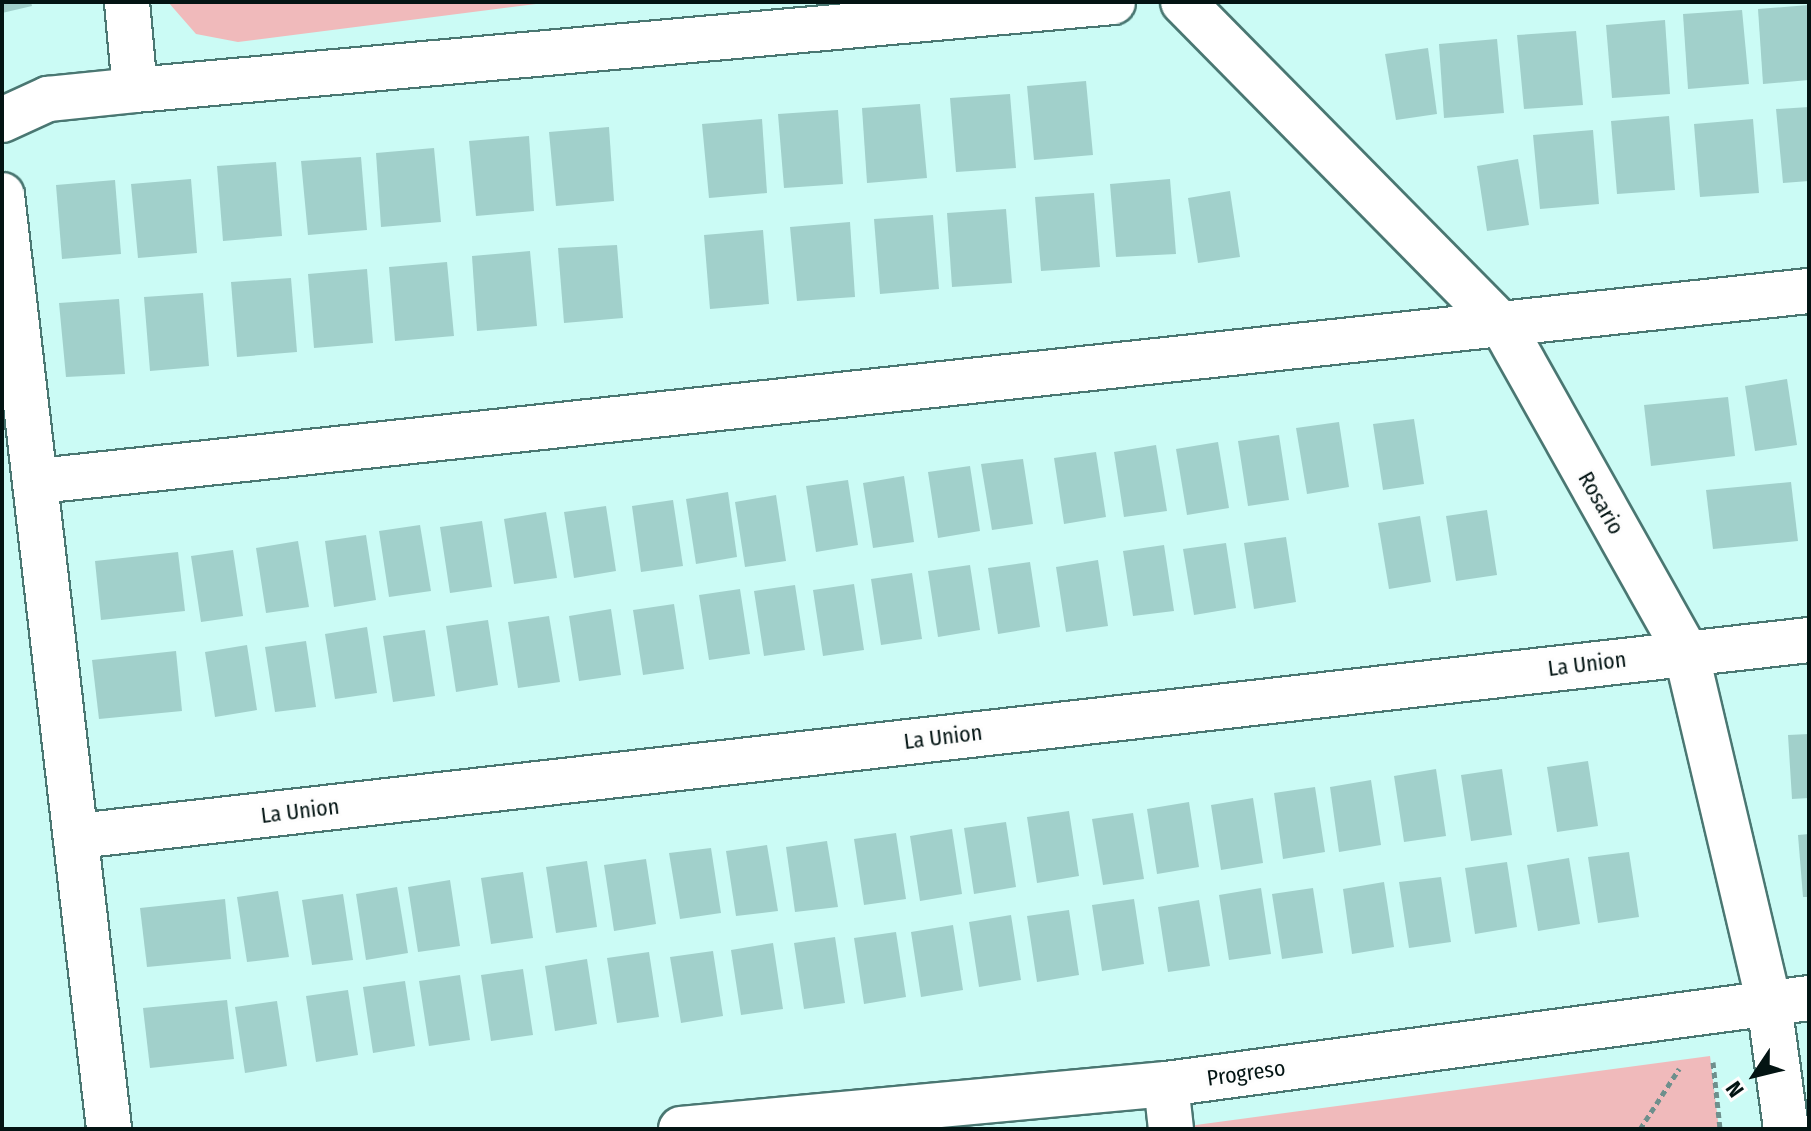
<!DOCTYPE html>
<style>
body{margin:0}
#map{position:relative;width:1811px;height:1131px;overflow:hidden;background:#cbfbf5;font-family:"Fira Sans Condensed",sans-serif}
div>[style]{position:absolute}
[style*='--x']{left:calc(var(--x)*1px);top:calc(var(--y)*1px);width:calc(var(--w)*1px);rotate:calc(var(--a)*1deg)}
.green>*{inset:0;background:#f0babb}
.building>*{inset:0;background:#a1d0cb}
.path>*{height:5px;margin-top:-2.5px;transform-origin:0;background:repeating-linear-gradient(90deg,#6e8f8c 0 6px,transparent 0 10px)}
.roads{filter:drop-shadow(2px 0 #4a7772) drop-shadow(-2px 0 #4a7772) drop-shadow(0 2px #4a7772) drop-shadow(0 -2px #4a7772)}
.minor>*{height:44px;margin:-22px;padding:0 22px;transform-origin:22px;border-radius:22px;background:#fff}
span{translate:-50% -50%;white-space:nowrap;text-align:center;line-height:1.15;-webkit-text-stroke:6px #fdfdfd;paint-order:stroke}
.street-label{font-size:22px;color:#031413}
.frame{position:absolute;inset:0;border:4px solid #031413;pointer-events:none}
.north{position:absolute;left:1715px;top:1035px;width:80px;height:80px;-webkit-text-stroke:6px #fdfdfd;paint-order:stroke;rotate:235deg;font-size:22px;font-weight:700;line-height:32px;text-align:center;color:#031413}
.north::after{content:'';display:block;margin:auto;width:28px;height:36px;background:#031413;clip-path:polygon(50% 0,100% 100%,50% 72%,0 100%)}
</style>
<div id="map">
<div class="green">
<i style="clip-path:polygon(168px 2px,552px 2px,238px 42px,196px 34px)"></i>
<i style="clip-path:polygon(1710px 1056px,1719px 1129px,1181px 1129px,1181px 1127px)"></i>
</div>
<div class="building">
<i style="clip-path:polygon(2px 2px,31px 2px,32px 6px,2px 13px)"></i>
<i style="clip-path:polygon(1809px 5px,1809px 80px,1763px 84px,1758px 9px)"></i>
<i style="clip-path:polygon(1742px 10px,1749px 84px,1688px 89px,1683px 14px)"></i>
<i style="clip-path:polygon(1665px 20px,1670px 94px,1612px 98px,1606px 25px)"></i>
<i style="clip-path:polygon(1576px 31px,1583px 105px,1524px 109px,1517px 35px)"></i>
<i style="clip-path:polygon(1497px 39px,1504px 113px,1444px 118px,1439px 44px)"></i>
<i style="clip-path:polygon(1428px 48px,1437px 114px,1396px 120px,1385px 54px)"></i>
<i style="clip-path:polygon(1086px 81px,1093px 155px,1034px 160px,1027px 86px)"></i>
<i style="clip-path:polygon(1010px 94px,1016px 168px,956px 172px,950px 98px)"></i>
<i style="clip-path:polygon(920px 104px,927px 178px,867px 183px,862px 108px)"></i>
<i style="clip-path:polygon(1809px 107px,1809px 181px,1783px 183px,1776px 109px)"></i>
<i style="clip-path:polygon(838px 110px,843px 184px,784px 188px,778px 114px)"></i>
<i style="clip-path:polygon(1669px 116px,1675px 190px,1617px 194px,1611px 121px)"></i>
<i style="clip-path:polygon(762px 119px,767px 193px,709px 198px,702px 124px)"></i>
<i style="clip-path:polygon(1753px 119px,1759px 193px,1700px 197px,1694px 124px)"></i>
<i style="clip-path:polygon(609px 127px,614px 201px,556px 206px,549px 132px)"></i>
<i style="clip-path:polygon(1593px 130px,1599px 204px,1540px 209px,1533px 135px)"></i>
<i style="clip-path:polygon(529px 136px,534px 211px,476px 216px,469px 141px)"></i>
<i style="clip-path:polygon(434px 148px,441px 222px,381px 227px,376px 153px)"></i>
<i style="clip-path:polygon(361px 157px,367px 230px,308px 235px,301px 161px)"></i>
<i style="clip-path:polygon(1518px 159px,1529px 225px,1487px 231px,1477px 166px)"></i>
<i style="clip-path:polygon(276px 162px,282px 236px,223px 241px,217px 166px)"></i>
<i style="clip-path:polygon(191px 179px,197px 253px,138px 258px,131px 184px)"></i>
<i style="clip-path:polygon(1170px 179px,1176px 254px,1116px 257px,1110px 184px)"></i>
<i style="clip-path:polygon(115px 180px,121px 254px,62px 259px,56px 185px)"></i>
<i style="clip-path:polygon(1230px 191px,1240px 257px,1198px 263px,1188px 198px)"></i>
<i style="clip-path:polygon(1094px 193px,1100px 267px,1041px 271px,1035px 197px)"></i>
<i style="clip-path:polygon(1006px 209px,1012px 283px,952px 287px,947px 213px)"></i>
<i style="clip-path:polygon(933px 215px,939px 289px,880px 294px,874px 219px)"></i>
<i style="clip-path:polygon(850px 222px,855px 297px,797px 301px,790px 227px)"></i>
<i style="clip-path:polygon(763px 230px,769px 304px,710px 309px,704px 235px)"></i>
<i style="clip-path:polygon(617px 245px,623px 318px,564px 323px,558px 248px)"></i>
<i style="clip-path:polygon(530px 251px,537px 326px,477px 331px,472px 256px)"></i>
<i style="clip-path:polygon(447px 262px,454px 336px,395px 341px,389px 267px)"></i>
<i style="clip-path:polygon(367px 269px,373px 343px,314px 348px,308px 274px)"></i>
<i style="clip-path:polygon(291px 278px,297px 352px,237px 357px,231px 282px)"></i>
<i style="clip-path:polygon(203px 293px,209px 366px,150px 371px,144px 297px)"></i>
<i style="clip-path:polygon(119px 299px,125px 374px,66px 377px,59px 303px)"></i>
<i style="clip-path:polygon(1787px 379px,1797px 445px,1755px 451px,1745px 386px)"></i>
<i style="clip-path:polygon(1728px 397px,1735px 456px,1651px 466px,1644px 405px)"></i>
<i style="clip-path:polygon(1414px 419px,1424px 484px,1383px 490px,1373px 424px)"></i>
<i style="clip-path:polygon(1339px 422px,1349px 487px,1307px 494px,1296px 428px)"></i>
<i style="clip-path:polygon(1279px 435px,1289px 500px,1248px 506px,1238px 441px)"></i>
<i style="clip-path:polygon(1218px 442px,1229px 508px,1187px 515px,1176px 449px)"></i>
<i style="clip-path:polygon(1156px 445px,1167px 511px,1124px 517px,1114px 452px)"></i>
<i style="clip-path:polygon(1096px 452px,1106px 517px,1064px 524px,1054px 458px)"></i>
<i style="clip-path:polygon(1023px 459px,1033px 524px,992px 530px,981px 464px)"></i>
<i style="clip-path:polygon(970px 466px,980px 531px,938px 538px,928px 472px)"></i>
<i style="clip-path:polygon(904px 476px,914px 542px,873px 548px,863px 483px)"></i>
<i style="clip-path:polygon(848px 480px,858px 545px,816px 552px,806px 486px)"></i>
<i style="clip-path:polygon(1791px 482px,1798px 541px,1713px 549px,1706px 490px)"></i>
<i style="clip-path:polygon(728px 492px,737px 557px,696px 564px,686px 499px)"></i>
<i style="clip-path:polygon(776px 495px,786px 561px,745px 567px,735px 502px)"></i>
<i style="clip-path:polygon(673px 500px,683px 566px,641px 572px,632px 506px)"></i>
<i style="clip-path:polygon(606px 506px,616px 571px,574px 578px,564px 512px)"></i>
<i style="clip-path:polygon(1487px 510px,1497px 575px,1456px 581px,1446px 516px)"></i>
<i style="clip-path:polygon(546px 512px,557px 578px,514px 584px,504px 519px)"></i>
<i style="clip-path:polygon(1420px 516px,1431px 582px,1389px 589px,1378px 523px)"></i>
<i style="clip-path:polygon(482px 521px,492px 587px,450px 593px,440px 527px)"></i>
<i style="clip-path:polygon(420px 525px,431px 591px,389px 597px,379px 531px)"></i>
<i style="clip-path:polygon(366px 535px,376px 600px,334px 607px,325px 541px)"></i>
<i style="clip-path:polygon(1286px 537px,1296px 602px,1254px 609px,1244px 543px)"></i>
<i style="clip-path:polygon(298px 541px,309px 607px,266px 613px,256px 548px)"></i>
<i style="clip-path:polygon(1226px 543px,1236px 608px,1194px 615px,1183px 549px)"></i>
<i style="clip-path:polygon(1164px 545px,1174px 611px,1133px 616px,1123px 551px)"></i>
<i style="clip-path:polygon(233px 550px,243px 616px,201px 622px,191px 556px)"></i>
<i style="clip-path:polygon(178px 552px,185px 611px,101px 620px,95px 561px)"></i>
<i style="clip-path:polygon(1098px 560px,1108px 626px,1066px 632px,1056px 567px)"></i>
<i style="clip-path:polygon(1030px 562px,1040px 627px,998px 634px,988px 568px)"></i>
<i style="clip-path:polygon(970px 565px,980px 630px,938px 637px,928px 571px)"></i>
<i style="clip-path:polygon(912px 573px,922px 639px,881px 645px,871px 579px)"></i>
<i style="clip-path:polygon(854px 584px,864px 650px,823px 656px,813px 590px)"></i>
<i style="clip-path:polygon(795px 585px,805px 650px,764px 656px,754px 591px)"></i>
<i style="clip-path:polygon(740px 589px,750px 654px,709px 660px,699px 595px)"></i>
<i style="clip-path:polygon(674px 604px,684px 669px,643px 675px,633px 610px)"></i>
<i style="clip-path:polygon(611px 609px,621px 675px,579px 681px,569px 616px)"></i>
<i style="clip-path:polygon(549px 616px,560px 682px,518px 688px,508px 622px)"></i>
<i style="clip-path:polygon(488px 620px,498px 685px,456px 692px,446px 626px)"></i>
<i style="clip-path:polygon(367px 627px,377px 693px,335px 699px,325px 634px)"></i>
<i style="clip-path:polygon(425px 630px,435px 696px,393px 702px,383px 636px)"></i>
<i style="clip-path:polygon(306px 641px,316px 707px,275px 712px,265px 647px)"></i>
<i style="clip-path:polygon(247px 645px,257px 710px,215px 717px,205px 652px)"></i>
<i style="clip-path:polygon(176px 651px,182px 711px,99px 719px,92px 660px)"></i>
<i style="clip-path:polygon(1809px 734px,1809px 798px,1792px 799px,1788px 735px)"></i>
<i style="clip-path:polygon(1588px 761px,1598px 826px,1557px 832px,1547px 767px)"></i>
<i style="clip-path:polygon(1436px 769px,1446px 836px,1404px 842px,1394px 776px)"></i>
<i style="clip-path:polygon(1502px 769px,1512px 835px,1471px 841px,1461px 775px)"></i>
<i style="clip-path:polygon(1371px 780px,1381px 845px,1339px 852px,1330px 787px)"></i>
<i style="clip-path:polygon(1315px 787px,1325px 852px,1283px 859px,1274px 793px)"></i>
<i style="clip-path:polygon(1253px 798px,1263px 863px,1221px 870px,1211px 805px)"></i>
<i style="clip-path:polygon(1189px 802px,1199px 867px,1157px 874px,1147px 809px)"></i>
<i style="clip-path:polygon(1069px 811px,1079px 876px,1037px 883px,1027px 817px)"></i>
<i style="clip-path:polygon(1133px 813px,1144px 879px,1103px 885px,1092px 819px)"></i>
<i style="clip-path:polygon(1006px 822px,1016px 887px,974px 894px,964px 828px)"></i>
<i style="clip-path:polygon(952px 829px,962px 894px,920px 901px,910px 836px)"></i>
<i style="clip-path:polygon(896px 833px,906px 899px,864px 905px,854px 839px)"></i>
<i style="clip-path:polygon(1809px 834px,1809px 897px,1803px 897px,1798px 835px)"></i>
<i style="clip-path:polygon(827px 841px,838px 907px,795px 912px,786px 847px)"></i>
<i style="clip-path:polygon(767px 845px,778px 911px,736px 916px,726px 851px)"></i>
<i style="clip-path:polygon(711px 848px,721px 913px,680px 919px,669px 853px)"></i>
<i style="clip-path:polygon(1629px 852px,1639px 917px,1598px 923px,1588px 857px)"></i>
<i style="clip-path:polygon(1569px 858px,1580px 924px,1538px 931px,1527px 865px)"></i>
<i style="clip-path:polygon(646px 859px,656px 924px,614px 931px,604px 865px)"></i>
<i style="clip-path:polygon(587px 861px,597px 927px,556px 933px,546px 867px)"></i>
<i style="clip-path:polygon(1507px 862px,1517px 927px,1475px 934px,1465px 868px)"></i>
<i style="clip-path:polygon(523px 872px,533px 938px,491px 944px,481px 878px)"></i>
<i style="clip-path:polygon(1441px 877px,1451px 942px,1409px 948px,1399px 882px)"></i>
<i style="clip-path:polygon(450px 880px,460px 946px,418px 952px,408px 887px)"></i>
<i style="clip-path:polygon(1384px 882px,1394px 947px,1352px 954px,1343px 889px)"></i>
<i style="clip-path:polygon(397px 887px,408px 953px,366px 960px,356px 894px)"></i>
<i style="clip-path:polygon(1261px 888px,1271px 954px,1229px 960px,1219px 895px)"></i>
<i style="clip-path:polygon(1313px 888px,1323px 953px,1282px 959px,1272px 894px)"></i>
<i style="clip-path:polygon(278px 891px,289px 957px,247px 962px,237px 897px)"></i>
<i style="clip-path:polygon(343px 894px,353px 960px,312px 965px,302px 900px)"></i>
<i style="clip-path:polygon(225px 899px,231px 959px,147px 967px,140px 908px)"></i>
<i style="clip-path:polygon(1134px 899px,1144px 964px,1102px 971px,1092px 905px)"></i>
<i style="clip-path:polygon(1199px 900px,1210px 966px,1168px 972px,1158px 907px)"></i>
<i style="clip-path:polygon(1069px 910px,1079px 975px,1037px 982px,1027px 916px)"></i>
<i style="clip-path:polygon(1011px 915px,1021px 980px,979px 987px,969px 922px)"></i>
<i style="clip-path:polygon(953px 925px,963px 990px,921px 997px,911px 932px)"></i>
<i style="clip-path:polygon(896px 932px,906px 997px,864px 1004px,854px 938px)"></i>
<i style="clip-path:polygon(835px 937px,845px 1003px,804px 1009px,794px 943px)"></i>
<i style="clip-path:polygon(773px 943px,783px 1009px,741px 1015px,731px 950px)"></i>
<i style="clip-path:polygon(713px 951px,723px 1016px,681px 1023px,670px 957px)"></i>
<i style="clip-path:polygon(649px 952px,659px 1017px,617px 1023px,607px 958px)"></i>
<i style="clip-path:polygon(587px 959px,597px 1024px,555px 1031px,545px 966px)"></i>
<i style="clip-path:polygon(523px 969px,533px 1035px,491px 1041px,481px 975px)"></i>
<i style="clip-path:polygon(460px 975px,470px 1040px,429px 1046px,419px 981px)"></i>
<i style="clip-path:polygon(405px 981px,415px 1046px,373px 1053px,363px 987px)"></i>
<i style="clip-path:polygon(348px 990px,358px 1055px,316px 1062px,306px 996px)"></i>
<i style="clip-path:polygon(227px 1000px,234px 1059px,150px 1068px,143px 1008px)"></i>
<i style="clip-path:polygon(277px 1001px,287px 1066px,245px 1073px,235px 1007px)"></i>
</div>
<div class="path">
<i style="--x:1713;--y:1062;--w:67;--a:84"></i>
<i style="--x:1640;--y:1129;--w:72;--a:-57"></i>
</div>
<div class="roads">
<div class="minor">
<i style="--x:127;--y:2;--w:88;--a:84.8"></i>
<i style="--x:1183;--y:2;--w:455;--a:45.4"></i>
<i style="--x:1503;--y:326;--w:374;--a:60.7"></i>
<i style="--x:1686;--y:652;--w:361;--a:76.7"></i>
<i style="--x:1769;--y:1003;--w:127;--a:82.3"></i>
<i style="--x:2;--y:120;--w:51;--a:-24.5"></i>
<i style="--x:48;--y:99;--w:87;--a:-5.9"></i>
<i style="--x:135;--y:90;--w:982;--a:-5.14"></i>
<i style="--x:2;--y:195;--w:940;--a:83.46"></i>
<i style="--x:39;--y:481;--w:1780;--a:-6.13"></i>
<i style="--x:78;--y:836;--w:1742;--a:-6.46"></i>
<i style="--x:1166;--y:1084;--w:45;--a:83.7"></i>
<i style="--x:681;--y:1129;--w:487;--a:-5.3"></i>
<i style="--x:1166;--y:1084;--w:649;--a:-7.62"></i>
</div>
</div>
<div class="street-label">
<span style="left:1601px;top:503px;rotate:60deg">Rosario</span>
<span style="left:1587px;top:664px;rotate:-7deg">La Union</span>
<span style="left:943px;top:737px;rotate:-7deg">La Union</span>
<span style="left:300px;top:811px;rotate:-7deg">La Union</span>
<span style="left:1246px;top:1073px;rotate:-8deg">Progreso</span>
</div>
<div class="frame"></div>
<div class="north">N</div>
</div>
